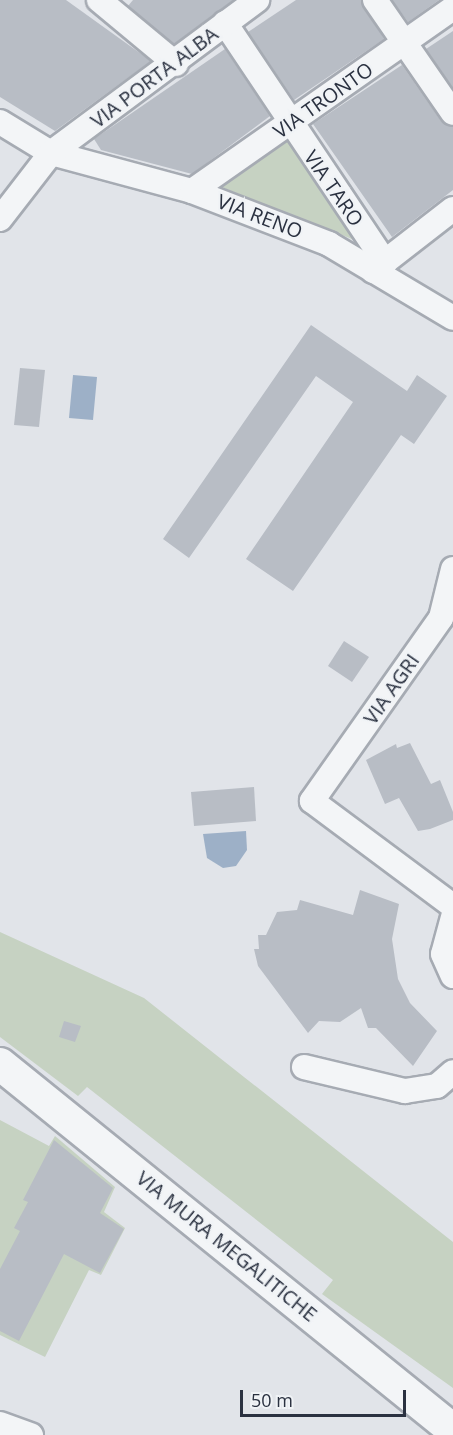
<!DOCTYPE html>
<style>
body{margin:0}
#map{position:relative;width:453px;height:1435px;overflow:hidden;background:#e1e4e9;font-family:"Open Sans",sans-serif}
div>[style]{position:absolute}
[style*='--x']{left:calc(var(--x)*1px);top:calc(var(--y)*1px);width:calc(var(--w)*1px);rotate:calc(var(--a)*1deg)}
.green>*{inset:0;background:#c6d2c2}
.water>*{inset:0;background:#9db0c7}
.building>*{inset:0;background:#b8bdc5}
.roads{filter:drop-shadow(2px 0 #a6abb3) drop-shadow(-2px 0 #a6abb3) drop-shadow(0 2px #a6abb3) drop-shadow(0 -2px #a6abb3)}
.minor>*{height:24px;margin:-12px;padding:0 12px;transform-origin:12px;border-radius:12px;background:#f3f5f7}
.tertiary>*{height:32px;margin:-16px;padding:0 16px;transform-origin:16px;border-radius:16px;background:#f3f5f7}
span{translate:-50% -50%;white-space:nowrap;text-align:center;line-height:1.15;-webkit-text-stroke:4.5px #f0f3f6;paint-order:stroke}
.street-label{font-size:20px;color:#2a3140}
.scale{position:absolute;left:240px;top:1390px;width:166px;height:27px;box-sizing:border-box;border:3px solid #2a3140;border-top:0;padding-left:8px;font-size:18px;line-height:21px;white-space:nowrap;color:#2a3140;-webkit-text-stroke:4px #f0f3f6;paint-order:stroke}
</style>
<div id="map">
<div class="green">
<i style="clip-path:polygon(289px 139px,362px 243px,219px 186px)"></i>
<i style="clip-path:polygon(0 932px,144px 998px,453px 1242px,453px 1388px,322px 1294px,333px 1280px,87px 1087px,78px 1096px,0 1037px)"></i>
<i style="clip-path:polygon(0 1120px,49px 1146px,55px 1136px,115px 1187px,104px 1212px,125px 1228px,101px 1275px,89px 1270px,45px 1357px,0 1335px)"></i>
</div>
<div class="water">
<i style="clip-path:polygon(73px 375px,97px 377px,93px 420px,69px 418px)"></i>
<i style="clip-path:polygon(246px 831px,247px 850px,236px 866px,223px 868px,207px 858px,203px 834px)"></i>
</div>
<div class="building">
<i style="clip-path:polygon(0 0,66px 0,151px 61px,55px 131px,0 97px)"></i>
<i style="clip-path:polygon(133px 0,233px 0,174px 44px,128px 6px)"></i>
<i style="clip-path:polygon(296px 0,361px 0,384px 39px,294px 100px,248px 32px)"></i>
<i style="clip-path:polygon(392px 0,439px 0,408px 22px)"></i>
<i style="clip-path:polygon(453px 31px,453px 88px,426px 49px)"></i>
<i style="clip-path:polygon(225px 49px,270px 116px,192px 174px,101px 150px,94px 139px)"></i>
<i style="clip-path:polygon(402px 65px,441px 121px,453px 127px,453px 190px,392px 237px,313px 124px)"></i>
<i style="clip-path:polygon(311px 325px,407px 391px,417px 375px,447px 396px,414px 444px,401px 435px,293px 591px,246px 559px,353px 402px,316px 376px,189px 558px,163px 539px)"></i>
<i style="clip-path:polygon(20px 368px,45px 370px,39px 427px,14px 425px)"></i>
<i style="clip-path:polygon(344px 641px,369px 657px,352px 682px,328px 666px)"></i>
<i style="clip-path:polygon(410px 743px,431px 784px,440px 780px,453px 812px,453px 820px,430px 829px,418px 831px,399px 798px,385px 804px,366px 760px,396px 744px,397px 748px)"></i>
<i style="clip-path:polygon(254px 787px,256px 821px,194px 826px,191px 792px)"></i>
<i style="clip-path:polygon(360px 890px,399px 904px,392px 939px,398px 979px,410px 1003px,437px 1031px,413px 1066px,376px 1028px,368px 1028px,361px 1008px,340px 1022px,319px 1021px,308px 1033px,258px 966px,254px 949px,259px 949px,258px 935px,266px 935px,277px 912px,297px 910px,300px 900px,353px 915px)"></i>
<i style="clip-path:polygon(64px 1021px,81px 1026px,75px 1042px,59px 1037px)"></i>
<i style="clip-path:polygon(54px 1140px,113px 1188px,100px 1213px,124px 1229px,100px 1273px,64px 1254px,19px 1341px,0 1331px,0 1269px,20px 1231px,14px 1228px,28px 1202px,23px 1200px)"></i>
</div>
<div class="roads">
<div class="minor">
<i style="--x:99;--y:0;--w:100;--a:39.7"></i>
<i style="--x:375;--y:0;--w:137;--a:55.4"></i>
<i style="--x:225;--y:23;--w:288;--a:56.2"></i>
<i style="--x:0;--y:122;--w:60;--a:31.3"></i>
<i style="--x:51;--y:153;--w:146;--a:15.1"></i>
<i style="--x:192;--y:191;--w:147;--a:21.1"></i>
<i style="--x:329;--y:244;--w:144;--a:30.8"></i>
<i style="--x:192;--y:191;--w:319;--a:-35"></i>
<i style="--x:0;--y:219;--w:83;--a:-52.3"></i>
<i style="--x:51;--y:153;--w:257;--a:-36.6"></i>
<i style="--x:373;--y:271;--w:101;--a:-37.8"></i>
<i style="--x:453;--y:569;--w:50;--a:103.8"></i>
<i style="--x:441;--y:618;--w:224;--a:125.2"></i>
<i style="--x:312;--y:801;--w:176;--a:36.7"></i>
<i style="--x:453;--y:917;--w:38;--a:105"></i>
<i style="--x:443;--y:954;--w:24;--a:66"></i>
<i style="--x:304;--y:1067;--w:104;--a:13.4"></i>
<i style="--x:405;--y:1091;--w:32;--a:-9"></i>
<i style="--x:437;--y:1086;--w:21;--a:-41"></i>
<i style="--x:0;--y:1424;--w:33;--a:20"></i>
</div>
<div class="tertiary">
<i style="--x:0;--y:1064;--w:582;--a:38.94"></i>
</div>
</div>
<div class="street-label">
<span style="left:154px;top:77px;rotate:-37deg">VIA PORTA ALBA</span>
<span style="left:323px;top:100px;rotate:-35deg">VIA TRONTO</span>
<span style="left:334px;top:188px;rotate:55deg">VIA TARO</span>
<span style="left:260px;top:216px;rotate:21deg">VIA RENO</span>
<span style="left:391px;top:689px;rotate:-55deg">VIA AGRI</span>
<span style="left:227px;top:1246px;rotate:39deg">VIA MURA MEGALITICHE</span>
</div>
<div class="scale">50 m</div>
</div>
